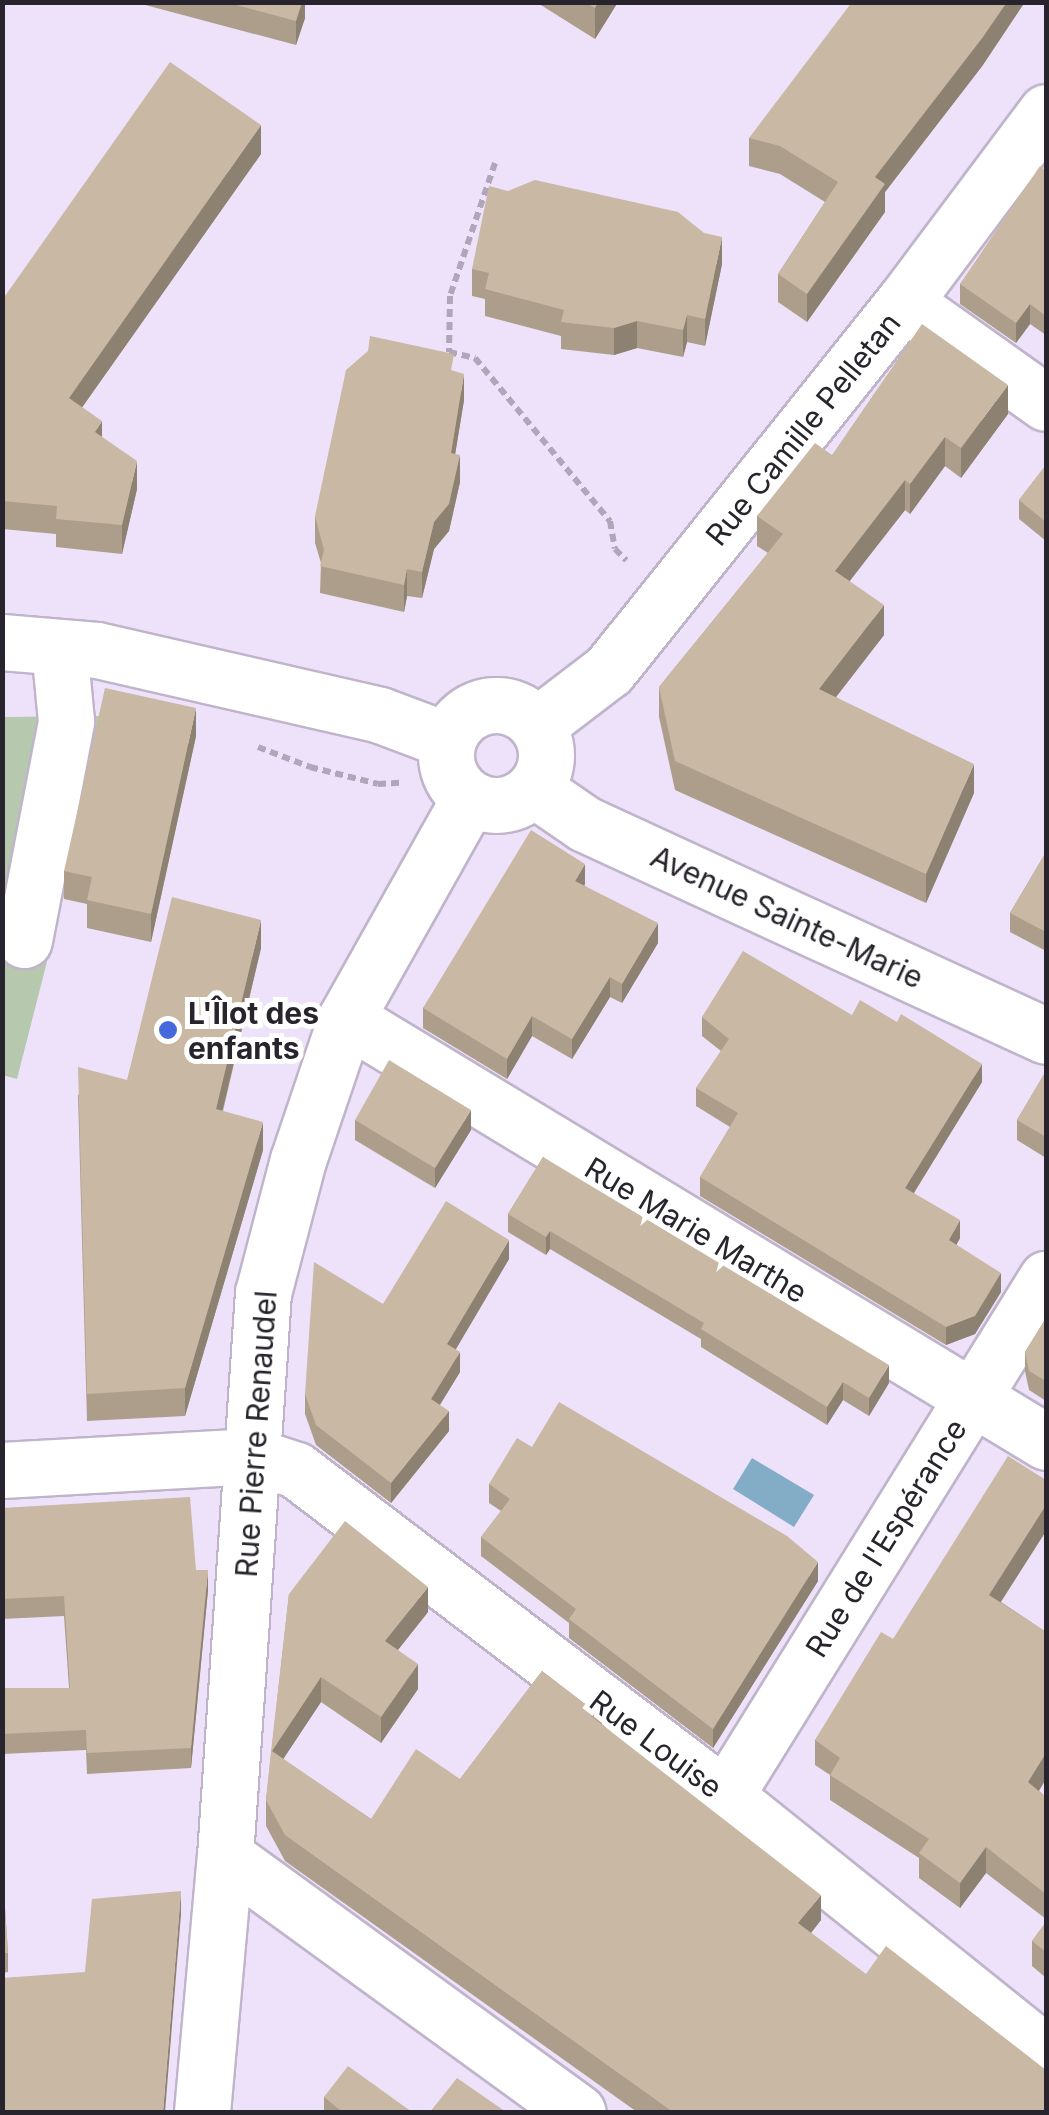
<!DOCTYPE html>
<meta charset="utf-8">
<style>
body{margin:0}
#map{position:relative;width:1049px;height:2115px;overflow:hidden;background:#ede2fa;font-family:Inter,sans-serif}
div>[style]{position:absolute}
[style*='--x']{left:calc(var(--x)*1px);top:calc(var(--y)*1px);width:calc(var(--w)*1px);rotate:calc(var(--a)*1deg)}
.green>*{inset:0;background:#b6c8ae}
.water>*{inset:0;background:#83acc6}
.path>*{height:6px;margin-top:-3px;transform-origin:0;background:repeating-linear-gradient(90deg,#afa6b9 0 8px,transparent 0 13px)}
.roads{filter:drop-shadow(2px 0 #c0b4cb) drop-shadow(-2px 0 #c0b4cb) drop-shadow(0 2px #c0b4cb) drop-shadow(0 -2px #c0b4cb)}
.minor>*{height:55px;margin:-27.5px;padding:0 27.5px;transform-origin:27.5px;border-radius:27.5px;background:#fff}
.minor>.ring{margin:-27.5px;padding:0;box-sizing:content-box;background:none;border:55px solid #fff;border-radius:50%}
.wall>*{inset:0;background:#ad9e8c}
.shaded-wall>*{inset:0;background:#8d8172}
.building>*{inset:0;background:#c9b8a3}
.dots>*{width:28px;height:28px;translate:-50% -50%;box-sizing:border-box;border:5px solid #fff;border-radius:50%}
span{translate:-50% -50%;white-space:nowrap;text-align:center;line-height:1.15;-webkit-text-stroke:10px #fff;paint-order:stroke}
.street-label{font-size:30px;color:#28242d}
.poi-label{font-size:30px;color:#28242d;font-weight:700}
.left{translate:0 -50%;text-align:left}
.frame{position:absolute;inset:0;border:5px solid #28242d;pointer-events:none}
</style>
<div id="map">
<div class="green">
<i style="clip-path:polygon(105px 716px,63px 899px,17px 1079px,2px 1075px,2px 717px)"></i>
</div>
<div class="water">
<i style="clip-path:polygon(752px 1458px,814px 1495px,794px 1527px,733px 1489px)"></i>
</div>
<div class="path">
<i style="--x:495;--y:163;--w:140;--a:108.7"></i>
<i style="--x:450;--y:296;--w:56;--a:91"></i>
<i style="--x:449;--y:352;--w:27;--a:13"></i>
<i style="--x:475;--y:358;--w:212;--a:50.4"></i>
<i style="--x:610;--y:521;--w:28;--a:80"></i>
<i style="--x:615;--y:549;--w:16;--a:45"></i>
<i style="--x:258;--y:747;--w:56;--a:21"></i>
<i style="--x:310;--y:767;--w:70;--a:14"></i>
<i style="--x:378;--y:784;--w:22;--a:-3"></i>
</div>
<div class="roads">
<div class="minor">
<i style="--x:904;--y:302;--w:174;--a:35.4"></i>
<i style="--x:2;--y:642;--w:95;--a:4.8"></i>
<i style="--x:97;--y:650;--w:290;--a:12.9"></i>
<i style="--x:380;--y:715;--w:72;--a:20.5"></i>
<i class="ring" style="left:446px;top:705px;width:45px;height:45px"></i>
<i style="--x:537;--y:725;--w:91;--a:-37.4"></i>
<i style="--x:609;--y:670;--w:472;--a:-51.3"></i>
<i style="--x:904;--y:302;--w:237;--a:-53.2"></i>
<i style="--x:534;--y:789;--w:62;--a:34.5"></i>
<i style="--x:585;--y:824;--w:507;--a:24.7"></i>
<i style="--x:24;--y:940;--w:223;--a:-79.1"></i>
<i style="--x:66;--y:721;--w:74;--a:-95.4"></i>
<i style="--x:346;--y:1018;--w:818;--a:31.2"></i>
<i style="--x:2;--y:1470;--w:252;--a:-3.2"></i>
<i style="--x:254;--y:1456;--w:44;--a:18.4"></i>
<i style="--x:296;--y:1470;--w:539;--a:37.23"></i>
<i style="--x:725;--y:1796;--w:411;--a:38.7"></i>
<i style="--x:725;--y:1796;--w:609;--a:-58.16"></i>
<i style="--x:225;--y:1856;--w:436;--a:36"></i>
<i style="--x:202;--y:2112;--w:257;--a:-84.9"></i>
<i style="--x:225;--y:1856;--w:564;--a:-86.14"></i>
<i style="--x:263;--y:1293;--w:138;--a:-75.3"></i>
<i style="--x:298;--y:1160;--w:150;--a:-71.3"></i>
<i style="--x:346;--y:1018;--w:251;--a:-60.7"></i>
</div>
</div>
<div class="wall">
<i style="clip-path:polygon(134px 2px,305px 2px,305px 18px,296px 45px)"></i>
<i style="clip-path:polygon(536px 2px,618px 2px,595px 39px)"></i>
<i style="clip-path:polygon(983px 65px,885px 192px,885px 212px,807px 322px,778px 302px,778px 274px,825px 202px,780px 174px,749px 166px,749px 138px)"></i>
<i style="clip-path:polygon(261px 154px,82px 407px,137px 489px,122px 554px,56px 547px,56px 534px,2px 529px,2px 294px,5px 296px)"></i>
<i style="clip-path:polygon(1046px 171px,1046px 335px,1030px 324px,1016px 343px,960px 304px,960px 284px)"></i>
<i style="clip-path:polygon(722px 264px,705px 346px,687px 342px,683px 357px,637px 348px,614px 355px,561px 349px,561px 336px,485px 316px,485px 299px,472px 296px,472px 269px)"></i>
<i style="clip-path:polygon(454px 371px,464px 400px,455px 454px,460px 482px,449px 531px,434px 549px,422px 598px,407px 596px,404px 612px,320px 593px,321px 563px,315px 543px,315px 516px)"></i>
<i style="clip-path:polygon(1008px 414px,961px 478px,945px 466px,910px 514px,905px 510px,849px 581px,884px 635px,836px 697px,974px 793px,926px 903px,675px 790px,659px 717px,659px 687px,768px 553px,757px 546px,757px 516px,832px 455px)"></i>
<i style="clip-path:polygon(1046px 465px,1046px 541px,1019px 519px,1019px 500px)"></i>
<i style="clip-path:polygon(196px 736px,151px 942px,87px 928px,87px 904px,64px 899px,64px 871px)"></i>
<i style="clip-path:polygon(1046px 852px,1046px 951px,1010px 932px,1010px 913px)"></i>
<i style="clip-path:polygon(585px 884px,584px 885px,658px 943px,622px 1003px,610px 997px,572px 1059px,532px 1036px,507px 1079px,423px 1028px,423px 1008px)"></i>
<i style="clip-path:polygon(261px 948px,223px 1111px,263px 1150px,185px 1416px,87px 1421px,78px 1095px,127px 1080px)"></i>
<i style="clip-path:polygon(852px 1015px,982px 1082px,914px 1193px,960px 1238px,956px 1245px,1001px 1292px,975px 1334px,946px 1345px,700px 1196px,700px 1177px,730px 1127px,696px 1106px,696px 1088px,721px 1051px,702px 1036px,702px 1017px)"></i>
<i style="clip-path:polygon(1046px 1071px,1046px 1158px,1017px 1140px,1017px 1120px)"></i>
<i style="clip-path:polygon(355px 1120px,471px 1130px,435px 1188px,355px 1140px)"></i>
<i style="clip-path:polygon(543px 1157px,889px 1383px,869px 1416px,843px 1400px,827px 1425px,701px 1347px,701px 1339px,550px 1249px,546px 1255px,508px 1232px,508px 1214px)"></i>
<i style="clip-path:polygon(509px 1259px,456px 1349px,460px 1372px,440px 1405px,449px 1431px,391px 1503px,316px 1445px,305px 1414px,305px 1394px,383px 1304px)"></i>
<i style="clip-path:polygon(1046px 1318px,1046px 1401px,1029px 1390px,1025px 1371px,1025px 1352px)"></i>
<i style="clip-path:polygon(532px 1447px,818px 1581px,713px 1748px,569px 1638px,569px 1623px,481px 1556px,481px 1537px,501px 1511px,489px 1503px,489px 1484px)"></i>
<i style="clip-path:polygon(1046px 1480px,1046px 1531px,1001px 1602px,1046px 1632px,1046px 1779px,1039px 1791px,1046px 1797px,1046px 1919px,986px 1873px,960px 1908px,919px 1878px,919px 1858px,830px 1800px,830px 1775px,815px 1765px,815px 1740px,893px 1639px)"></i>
<i style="clip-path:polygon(2px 1508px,196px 1570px,208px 1590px,191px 1768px,87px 1774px,86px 1750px,2px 1754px,2px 1688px,69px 1688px,64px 1616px,2px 1619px)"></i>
<i style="clip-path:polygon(289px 1594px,428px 1612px,398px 1650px,418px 1689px,381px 1743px,321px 1702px,283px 1759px,371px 1819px,460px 1779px,542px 1671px,602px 1717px,602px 1724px,821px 1920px,811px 1933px,1046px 2112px,637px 2112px,285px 1861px,266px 1826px,266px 1800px)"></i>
<i style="clip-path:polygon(2px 1864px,8px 1953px,8px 1972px,2px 1973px)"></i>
<i style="clip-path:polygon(1046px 1922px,1046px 1978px,1032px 1966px,1032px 1941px)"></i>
<i style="clip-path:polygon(324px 2097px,412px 2112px,324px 2112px)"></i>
</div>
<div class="shaded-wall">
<i style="clip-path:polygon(302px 2px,305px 2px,305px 18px,296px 45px,296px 21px)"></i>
<i style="clip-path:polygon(598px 2px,618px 2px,595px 39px,595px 8px)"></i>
<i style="clip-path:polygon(1007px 2px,1025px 2px,983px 65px,885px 192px,885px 212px,807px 322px,807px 294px,875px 177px)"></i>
<i style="clip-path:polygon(261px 125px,261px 154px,69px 426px,69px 398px)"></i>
<i style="clip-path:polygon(722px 237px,722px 264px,705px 346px,705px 319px)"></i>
<i style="clip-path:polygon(1030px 304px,1030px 324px,1016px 343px,1016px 323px)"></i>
<i style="clip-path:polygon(687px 315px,687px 342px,683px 357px,683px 330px)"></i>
<i style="clip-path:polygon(637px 321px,637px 348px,614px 355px,614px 328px)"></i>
<i style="clip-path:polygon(464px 374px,464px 400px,451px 480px,451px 453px)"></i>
<i style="clip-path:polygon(1008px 385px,1008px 414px,961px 478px,961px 448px)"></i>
<i style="clip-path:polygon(102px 421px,102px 449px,95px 432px)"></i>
<i style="clip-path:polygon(945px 437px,945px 466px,910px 514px,910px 484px)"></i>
<i style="clip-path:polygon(460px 455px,460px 482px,449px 531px,434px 549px,422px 598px,422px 572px,434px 522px)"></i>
<i style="clip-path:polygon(137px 461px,137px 489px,122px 554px,122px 525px)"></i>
<i style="clip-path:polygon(905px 480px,905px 510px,835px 600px,835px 571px)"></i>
<i style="clip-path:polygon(407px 569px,407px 596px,404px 612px,404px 585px)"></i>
<i style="clip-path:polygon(884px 605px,884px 635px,819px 719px,819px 689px)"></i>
<i style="clip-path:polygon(196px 708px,196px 736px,151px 942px,151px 914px)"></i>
<i style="clip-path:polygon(974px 764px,974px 793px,926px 903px,926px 874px)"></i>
<i style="clip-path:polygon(585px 864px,585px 884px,575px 900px,575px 881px)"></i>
<i style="clip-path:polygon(261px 920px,261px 948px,216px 1137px,216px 1109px)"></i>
<i style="clip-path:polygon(658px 923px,658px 943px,622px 1003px,622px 984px)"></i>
<i style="clip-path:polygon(610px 977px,610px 997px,572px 1059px,572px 1039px)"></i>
<i style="clip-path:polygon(532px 1016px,532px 1036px,507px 1079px,507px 1059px)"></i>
<i style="clip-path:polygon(982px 1064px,982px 1082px,905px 1207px,905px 1188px)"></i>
<i style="clip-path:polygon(471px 1110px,471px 1130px,435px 1188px,435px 1168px)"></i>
<i style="clip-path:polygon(263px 1122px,263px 1150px,185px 1416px,185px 1388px)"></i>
<i style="clip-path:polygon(960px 1220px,960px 1238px,949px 1259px,949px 1240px)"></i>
<i style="clip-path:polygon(550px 1231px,550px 1249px,546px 1255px,546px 1237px)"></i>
<i style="clip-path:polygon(509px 1240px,509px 1259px,447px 1364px,447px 1344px)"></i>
<i style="clip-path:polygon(1001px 1273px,1001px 1292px,975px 1334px,946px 1345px,946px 1327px)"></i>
<i style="clip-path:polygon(460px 1352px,460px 1372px,431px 1419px,431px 1399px)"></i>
<i style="clip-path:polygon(889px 1365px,889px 1383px,869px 1416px,869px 1398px)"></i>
<i style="clip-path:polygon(843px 1382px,843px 1400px,827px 1425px,827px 1407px)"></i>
<i style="clip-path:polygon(449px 1411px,449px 1431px,391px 1503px,391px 1483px)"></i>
<i style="clip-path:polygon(1046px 1505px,1046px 1531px,989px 1620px,989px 1595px)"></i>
<i style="clip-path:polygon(818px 1562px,818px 1581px,713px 1748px,713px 1729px)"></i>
<i style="clip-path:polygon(208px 1570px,208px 1590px,191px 1768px,191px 1748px)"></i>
<i style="clip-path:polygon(428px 1587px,428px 1612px,385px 1666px,385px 1641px)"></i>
<i style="clip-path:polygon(418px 1664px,418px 1689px,381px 1743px,381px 1717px)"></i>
<i style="clip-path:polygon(321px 1677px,321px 1702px,272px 1776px,272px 1751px)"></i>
<i style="clip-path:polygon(1046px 1753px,1046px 1779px,1028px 1808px,1028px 1782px)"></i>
<i style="clip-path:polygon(986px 1847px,986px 1873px,960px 1908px,960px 1883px)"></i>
<i style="clip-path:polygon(181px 1891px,181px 1914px,165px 2112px,163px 2112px)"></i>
<i style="clip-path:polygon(821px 1895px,821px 1920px,798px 1949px,798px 1923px)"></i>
</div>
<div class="building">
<i style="clip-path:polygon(225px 2px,302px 2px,296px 21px)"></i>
<i style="clip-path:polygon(585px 2px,598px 2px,595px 8px)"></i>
<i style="clip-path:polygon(852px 2px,1007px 2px,983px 37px,875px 177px,885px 184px,807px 294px,778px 274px,838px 182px,780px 146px,749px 138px)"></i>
<i style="clip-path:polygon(170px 62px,261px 125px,69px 398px,102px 421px,95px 432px,137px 461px,122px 525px,56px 519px,57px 506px,2px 501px,2px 294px,5px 296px)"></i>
<i style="clip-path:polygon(1040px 166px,1046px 171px,1046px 316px,1030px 304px,1016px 323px,960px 284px)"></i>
<i style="clip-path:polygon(535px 180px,678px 212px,704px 233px,722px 237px,705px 319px,687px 315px,683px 330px,637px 321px,614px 328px,561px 322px,564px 310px,485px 289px,489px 273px,472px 269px,489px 186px,508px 191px)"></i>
<i style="clip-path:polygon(922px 324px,1008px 385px,961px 448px,945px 437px,910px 484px,905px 480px,835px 571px,884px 605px,819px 689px,974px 764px,926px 874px,675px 761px,659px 687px,783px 534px,757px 516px,815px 443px,832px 455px)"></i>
<i style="clip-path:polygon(370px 336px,454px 354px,451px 370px,464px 374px,451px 453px,460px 455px,449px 504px,434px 522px,422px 572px,407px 569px,404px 585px,320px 566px,324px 550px,315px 516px,346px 370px,368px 351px)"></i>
<i style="clip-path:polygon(1046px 465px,1046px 522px,1019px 500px)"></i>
<i style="clip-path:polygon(105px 688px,196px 708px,151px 914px,87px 900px,92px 877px,64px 871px)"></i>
<i style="clip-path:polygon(531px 830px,585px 864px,575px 881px,658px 923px,622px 984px,610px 977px,572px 1039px,532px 1016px,507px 1059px,423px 1008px)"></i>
<i style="clip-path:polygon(1046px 852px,1046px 932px,1010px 913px)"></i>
<i style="clip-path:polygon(172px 897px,261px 920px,216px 1109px,263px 1122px,185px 1388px,87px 1394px,78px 1067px,127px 1080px)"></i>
<i style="clip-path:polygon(743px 951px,852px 1015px,860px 1000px,897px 1022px,901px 1014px,982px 1064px,905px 1188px,960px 1220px,949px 1240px,1001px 1273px,975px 1316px,946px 1327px,700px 1177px,738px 1113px,696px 1088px,729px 1039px,702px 1017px)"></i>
<i style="clip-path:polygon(389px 1060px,471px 1110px,435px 1168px,355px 1120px)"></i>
<i style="clip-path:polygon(1046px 1071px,1046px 1137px,1017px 1120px)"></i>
<i style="clip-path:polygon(543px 1157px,889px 1365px,869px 1398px,843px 1382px,827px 1407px,701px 1329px,704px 1323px,550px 1231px,546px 1237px,508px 1214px)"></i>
<i style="clip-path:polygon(446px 1201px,509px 1240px,447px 1344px,460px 1352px,431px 1399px,449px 1411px,391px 1483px,316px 1425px,305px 1394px,314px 1262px,383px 1304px)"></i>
<i style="clip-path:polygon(1046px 1318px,1046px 1381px,1029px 1371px,1025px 1352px)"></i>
<i style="clip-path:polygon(559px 1402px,787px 1536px,818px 1562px,713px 1729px,569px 1619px,576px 1609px,481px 1537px,510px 1499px,489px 1484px,517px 1438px,532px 1447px)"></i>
<i style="clip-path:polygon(1008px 1456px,1046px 1480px,1046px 1505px,989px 1595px,1046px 1632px,1046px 1753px,1028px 1782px,1046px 1797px,1046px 1894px,986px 1847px,960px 1883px,919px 1853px,929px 1839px,830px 1775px,840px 1758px,815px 1740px,881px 1632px,893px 1639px)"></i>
<i style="clip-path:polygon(190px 1497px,196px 1570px,208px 1570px,191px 1748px,87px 1753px,86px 1730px,2px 1734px,2px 1688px,70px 1688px,64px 1596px,2px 1599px,2px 1508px)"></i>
<i style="clip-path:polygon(345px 1521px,428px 1587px,385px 1641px,418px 1664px,381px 1717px,321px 1677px,272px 1751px,371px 1819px,416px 1749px,460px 1779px,542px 1671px,602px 1717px,591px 1716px,821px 1895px,798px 1923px,866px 1974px,886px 1946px,1046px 2070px,1046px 2112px,673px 2112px,285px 1835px,266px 1800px,271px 1752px,289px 1594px)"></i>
<i style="clip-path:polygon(2px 1864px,8px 1953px,2px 1953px)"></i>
<i style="clip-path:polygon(181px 1891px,163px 2112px,2px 2112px,2px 1978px,85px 1972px,92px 1899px)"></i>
<i style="clip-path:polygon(1046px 1922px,1046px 1952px,1032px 1941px)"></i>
<i style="clip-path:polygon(348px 2066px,412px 2112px,338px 2112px,340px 2110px,324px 2097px)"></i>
<i style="clip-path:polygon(457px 2078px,506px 2112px,430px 2112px)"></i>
</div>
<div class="dots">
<i style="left:168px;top:1030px;background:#466add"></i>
</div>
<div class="street-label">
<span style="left:803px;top:429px;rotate:-51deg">Rue Camille Pelletan</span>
<span style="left:787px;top:917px;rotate:25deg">Avenue Sainte-Marie</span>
<span style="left:696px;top:1230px;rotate:31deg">Rue Marie Marthe</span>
<span style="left:256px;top:1434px;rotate:-86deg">Rue Pierre Renaudel</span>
<span style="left:886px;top:1538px;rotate:-58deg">Rue de l'Espérance</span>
<span style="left:656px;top:1744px;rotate:37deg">Rue Louise</span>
</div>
<div class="poi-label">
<span class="left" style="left:188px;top:1030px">L'Îlot des<br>enfants</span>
</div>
<div class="frame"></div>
</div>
